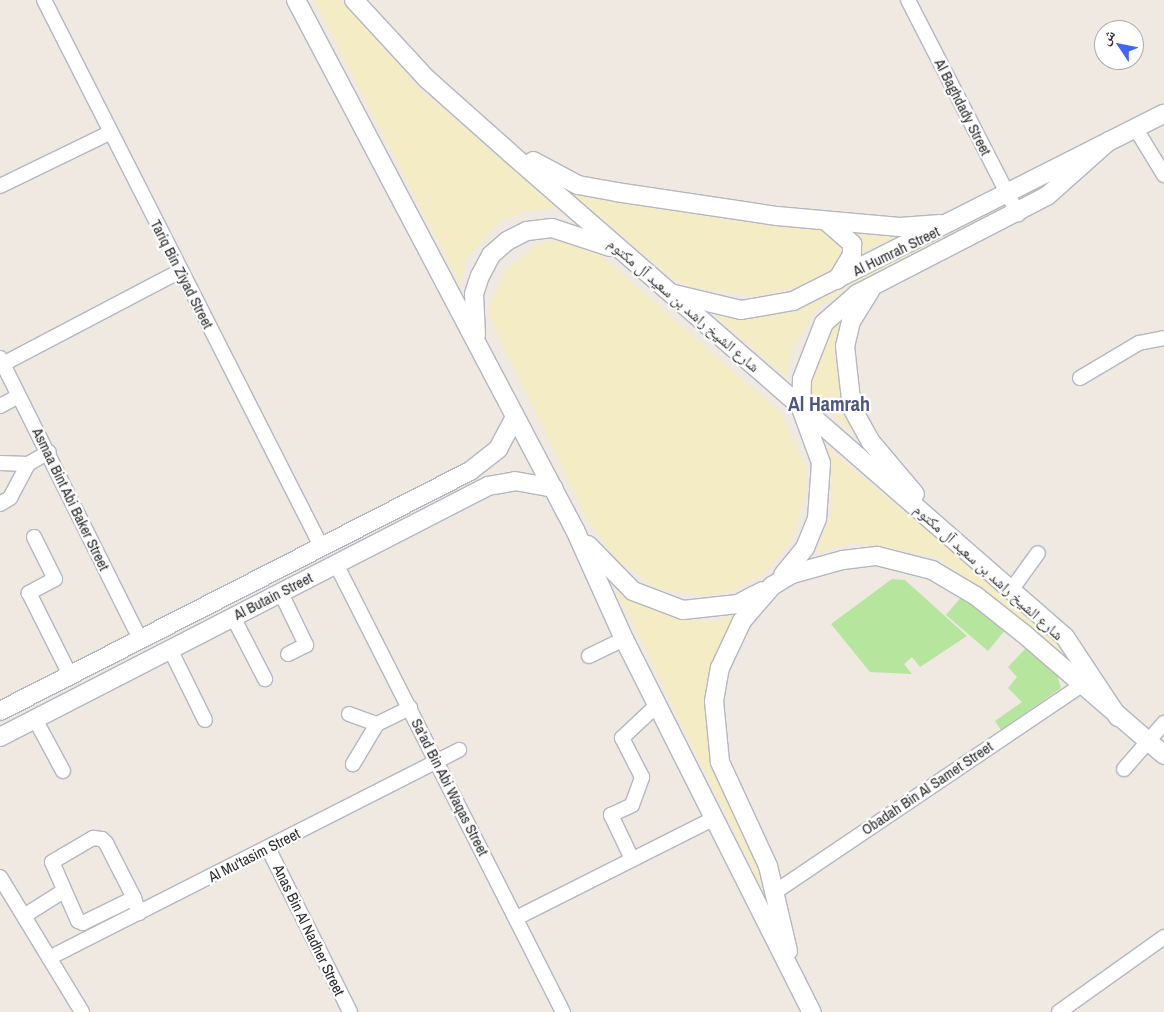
<!DOCTYPE html>
<meta charset="utf-8">
<style>
body{margin:0}
#map{position:relative;width:1164px;height:1012px;overflow:hidden;background:#efe9e1;font-family:"Archivo Narrow","Noto Naskh Arabic",sans-serif}
div>[style]{position:absolute}
[style*='--x']{left:calc(var(--x)*1px);top:calc(var(--y)*1px);width:calc(var(--w)*1px);rotate:calc(var(--a)*1deg)}
.green>*{inset:0;background:#b6e59e}
.sand>*{inset:0;background:#f3ecc5}
.roads{filter:drop-shadow(1px 0 #b4b7c1) drop-shadow(-1px 0 #b4b7c1) drop-shadow(0 1px #b4b7c1) drop-shadow(0 -1px #b4b7c1)}
.minor>*{height:14px;margin:-7px;padding:0 7px;transform-origin:7px;border-radius:7px;background:#fff}
.tertiary>*{height:18px;margin:-9px;padding:0 9px;transform-origin:9px;border-radius:9px;background:#fff}
span{translate:-50% -50%;white-space:nowrap;text-align:center;line-height:1.15;-webkit-text-stroke:4.5px #fff;paint-order:stroke}
.street-label{font-size:15px;color:#2e2e2e}
.district-label{font-size:20px;color:#4d5680;font-weight:700}
.north{position:absolute;left:1094px;top:20px;width:50px;height:50px;box-sizing:border-box;background:#fff;border:1px solid #ababab;border-radius:50%;rotate:304deg;font-size:14px;font-weight:700;line-height:20px;text-align:center;color:#2e2e2e}
.north::after{content:'';display:block;margin:auto;width:18px;height:22px;background:#4264fb;clip-path:polygon(50% 0,100% 100%,50% 72%,0 100%)}
</style>
<div id="map">
<div class="green">
<i style="clip-path:polygon(892px 579px,905px 580px,967px 636px,920px 667px,912px 657px,904px 664px,912px 674px,870px 672px,831px 624px)"></i>
<i style="clip-path:polygon(964px 594px,1006px 629px,988px 651px,946px 615px)"></i>
<i style="clip-path:polygon(1026px 648px,1056px 671px,1061px 688px,1001px 730px,995px 721px,1022px 702px,1008px 688px,1017px 677px,1008px 667px)"></i>
</div>
<div class="sand">
<i style="clip-path:polygon(314px 0,341px 0,422px 91px,558px 208px,527px 211px,502px 220px,468px 256px,460px 285px)"></i>
<i style="clip-path:polygon(565px 188px,644px 199px,661px 208px,822px 229px,846px 248px,829px 271px,794px 288px,757px 296px,692px 288px,674px 279px)"></i>
<i style="clip-path:polygon(1003px 201px,1007px 209px,847px 287px,818px 307px,792px 349px,787px 378px,713px 313px,766px 312px)"></i>
<i style="clip-path:polygon(855px 231px,899px 235px,861px 252px,862px 238px)"></i>
<i style="clip-path:polygon(558px 240px,597px 252px,781px 413px,805px 466px,806px 492px,792px 541px,763px 575px,732px 591px,709px 596px,660px 590px,620px 563px,588px 521px,491px 321px,490px 305px,505px 271px,537px 244px)"></i>
<i style="clip-path:polygon(856px 307px,838px 361px,839px 387px,862px 441px,811px 396px,813px 366px,832px 326px)"></i>
<i style="clip-path:polygon(823px 444px,1061px 641px,1080px 673px,938px 557px,854px 543px,816px 553px,832px 511px,830px 466px)"></i>
<i style="clip-path:polygon(616px 590px,648px 608px,682px 618px,713px 622px,739px 612px,710px 722px,773px 891px,765px 895px)"></i>
</div>
<div class="roads">
<div class="minor">
<i style="--x:44;--y:0;--w:612;--a:63.1"></i>
<i style="--x:908;--y:0;--w:241;--a:62.8"></i>
<i style="--x:1136;--y:129;--w:54;--a:58.7"></i>
<i style="--x:0;--y:186;--w:123;--a:-25.9"></i>
<i style="--x:0;--y:358;--w:314;--a:63.5"></i>
<i style="--x:3;--y:364;--w:200;--a:-27.7"></i>
<i style="--x:1080;--y:378;--w:69;--a:-30.7"></i>
<i style="--x:1139;--y:343;--w:25;--a:-11"></i>
<i style="--x:0;--y:406;--w:21;--a:-28"></i>
<i style="--x:0;--y:463;--w:28;--a:2"></i>
<i style="--x:0;--y:504;--w:12;--a:-31"></i>
<i style="--x:10;--y:498;--w:38;--a:-62"></i>
<i style="--x:28;--y:464;--w:24;--a:-30"></i>
<i style="--x:34;--y:537;--w:47;--a:63.4"></i>
<i style="--x:55;--y:579;--w:30;--a:152"></i>
<i style="--x:29;--y:593;--w:92;--a:63.4"></i>
<i style="--x:336;--y:564;--w:502;--a:63.13"></i>
<i style="--x:1012;--y:589;--w:44;--a:-54.2"></i>
<i style="--x:281;--y:593;--w:58;--a:64.3"></i>
<i style="--x:306;--y:645;--w:20;--a:153"></i>
<i style="--x:233;--y:617;--w:70;--a:62.7"></i>
<i style="--x:170;--y:649;--w:79;--a:63.8"></i>
<i style="--x:589;--y:656;--w:39;--a:-26"></i>
<i style="--x:349;--y:714;--w:30;--a:20"></i>
<i style="--x:377;--y:724;--w:47;--a:121"></i>
<i style="--x:35;--y:719;--w:59;--a:61.7"></i>
<i style="--x:377;--y:724;--w:37;--a:-26"></i>
<i style="--x:1124;--y:769;--w:61;--a:-49"></i>
<i style="--x:268;--y:848;--w:183;--a:63.4"></i>
<i style="--x:632;--y:859;--w:49;--a:-115.5"></i>
<i style="--x:611;--y:815;--w:23;--a:-25"></i>
<i style="--x:632;--y:805;--w:30;--a:-70"></i>
<i style="--x:642;--y:777;--w:44;--a:-117.1"></i>
<i style="--x:622;--y:738;--w:48;--a:-43.3"></i>
<i style="--x:0;--y:877;--w:158;--a:58.7"></i>
<i style="--x:775;--y:892;--w:368;--a:-34"></i>
<i style="--x:134;--y:898;--w:57;--a:153.9"></i>
<i style="--x:83;--y:923;--w:5;--a:-158"></i>
<i style="--x:78;--y:921;--w:64;--a:-113.8"></i>
<i style="--x:52;--y:862;--w:48;--a:-30.3"></i>
<i style="--x:93;--y:838;--w:9;--a:6"></i>
<i style="--x:102;--y:839;--w:6;--a:45"></i>
<i style="--x:106;--y:843;--w:62;--a:63"></i>
<i style="--x:134;--y:898;--w:16;--a:72"></i>
<i style="--x:24;--y:916;--w:45;--a:-32.3"></i>
<i style="--x:516;--y:918;--w:220;--a:-26.7"></i>
<i style="--x:49;--y:958;--w:460;--a:-26.9"></i>
<i style="--x:1059;--y:1012;--w:129;--a:-35.5"></i>
</div>
<div class="tertiary">
<i style="--x:296;--y:0;--w:599;--a:62.24"></i>
<i style="--x:575;--y:530;--w:120;--a:65.8"></i>
<i style="--x:624;--y:639;--w:418;--a:63.3"></i>
<i style="--x:354;--y:0;--w:108;--a:47.3"></i>
<i style="--x:427;--y:79;--w:111;--a:41.7"></i>
<i style="--x:510;--y:153;--w:736;--a:41.09"></i>
<i style="--x:1065;--y:637;--w:96;--a:56.5"></i>
<i style="--x:533;--y:161;--w:51;--a:28.1"></i>
<i style="--x:578;--y:185;--w:39;--a:10"></i>
<i style="--x:616;--y:192;--w:163;--a:8.5"></i>
<i style="--x:777;--y:216;--w:123;--a:5.1"></i>
<i style="--x:900;--y:227;--w:40;--a:-4.3"></i>
<i style="--x:826;--y:221;--w:35;--a:41"></i>
<i style="--x:852;--y:244;--w:11;--a:90"></i>
<i style="--x:852;--y:255;--w:29;--a:121"></i>
<i style="--x:870;--y:291;--w:36;--a:122"></i>
<i style="--x:851;--y:321;--w:26;--a:103"></i>
<i style="--x:845;--y:346;--w:62;--a:83.6"></i>
<i style="--x:852;--y:408;--w:39;--a:61"></i>
<i style="--x:871;--y:442;--w:68;--a:49.8"></i>
<i style="--x:674;--y:294;--w:69;--a:13.4"></i>
<i style="--x:741;--y:310;--w:53;--a:-9.8"></i>
<i style="--x:793;--y:301;--w:415;--a:-26.8"></i>
<i style="--x:476;--y:335;--w:41;--a:-92.8"></i>
<i style="--x:474;--y:294;--w:19;--a:-72"></i>
<i style="--x:480;--y:276;--w:24;--a:-62"></i>
<i style="--x:491;--y:255;--w:21;--a:-41"></i>
<i style="--x:507;--y:241;--w:22;--a:-27"></i>
<i style="--x:527;--y:231;--w:25;--a:-7"></i>
<i style="--x:552;--y:228;--w:61;--a:18.1"></i>
<i style="--x:588;--y:545;--w:64;--a:45.6"></i>
<i style="--x:633;--y:591;--w:53;--a:20.8"></i>
<i style="--x:683;--y:610;--w:55;--a:-6.2"></i>
<i style="--x:738;--y:604;--w:27;--a:-28"></i>
<i style="--x:783;--y:575;--w:35;--a:-51"></i>
<i style="--x:805;--y:548;--w:31;--a:-68"></i>
<i style="--x:817;--y:519;--w:56;--a:-85.9"></i>
<i style="--x:821;--y:463;--w:59;--a:-110"></i>
<i style="--x:801;--y:408;--w:29;--a:-88"></i>
<i style="--x:802;--y:379;--w:60;--a:-68.6"></i>
<i style="--x:824;--y:323;--w:44;--a:-41.3"></i>
<i style="--x:857;--y:294;--w:214;--a:-27.3"></i>
<i style="--x:1047;--y:196;--w:83;--a:-41.6"></i>
<i style="--x:0;--y:711;--w:528;--a:-27.05"></i>
<i style="--x:470;--y:471;--w:36;--a:-38"></i>
<i style="--x:498;--y:449;--w:36;--a:-62"></i>
<i style="--x:0;--y:737;--w:549;--a:-27.22"></i>
<i style="--x:488;--y:486;--w:27;--a:-10"></i>
<i style="--x:515;--y:481;--w:39;--a:10"></i>
<i style="--x:788;--y:951;--w:87;--a:-103.2"></i>
<i style="--x:768;--y:866;--w:115;--a:-114.8"></i>
<i style="--x:720;--y:762;--w:61;--a:-95.6"></i>
<i style="--x:714;--y:701;--w:34;--a:-80"></i>
<i style="--x:720;--y:668;--w:52;--a:-64.9"></i>
<i style="--x:742;--y:621;--w:46;--a:-49.4"></i>
<i style="--x:772;--y:586;--w:23;--a:-31"></i>
<i style="--x:792;--y:574;--w:53;--a:-15.4"></i>
<i style="--x:843;--y:560;--w:34;--a:-7"></i>
<i style="--x:877;--y:556;--w:57;--a:14.3"></i>
<i style="--x:932;--y:570;--w:51;--a:30.6"></i>
<i style="--x:976;--y:596;--w:61;--a:38.4"></i>
<i style="--x:1024;--y:634;--w:185;--a:40.8"></i>
</div>
</div>
<div class="street-label">
<span style="left:963px;top:107px;rotate:63deg">Al Baghdady Street</span>
<span style="left:896px;top:251px;rotate:-26deg">Al Humrah Street</span>
<span style="left:182px;top:274px;rotate:63deg">Tariq Bin Ziyad Street</span>
<span style="left:684px;top:305px;rotate:41deg">شارع الشيخ راشد بن سعيد آل مكتوم</span>
<span style="left:71px;top:499px;rotate:64deg">Asmaa Bint Abi Baker Street</span>
<span style="left:989px;top:572px;rotate:42deg">شارع الشيخ راشد بن سعيد آل مكتوم</span>
<span style="left:273px;top:596px;rotate:-27deg">Al Butain Street</span>
<span style="left:450px;top:787px;rotate:63deg">Sa'ad Bin Abi Waqas Street</span>
<span style="left:927px;top:788px;rotate:-34deg">Obadah Bin Al Samet Street</span>
<span style="left:254px;top:855px;rotate:-27deg">Al Mu'tasim Street</span>
<span style="left:309px;top:930px;rotate:64deg">Anas Bin Al Nadher Street</span>
</div>
<div class="district-label">
<span style="left:829px;top:403px">Al Hamrah</span>
</div>
<div class="north">ش</div>
</div>
